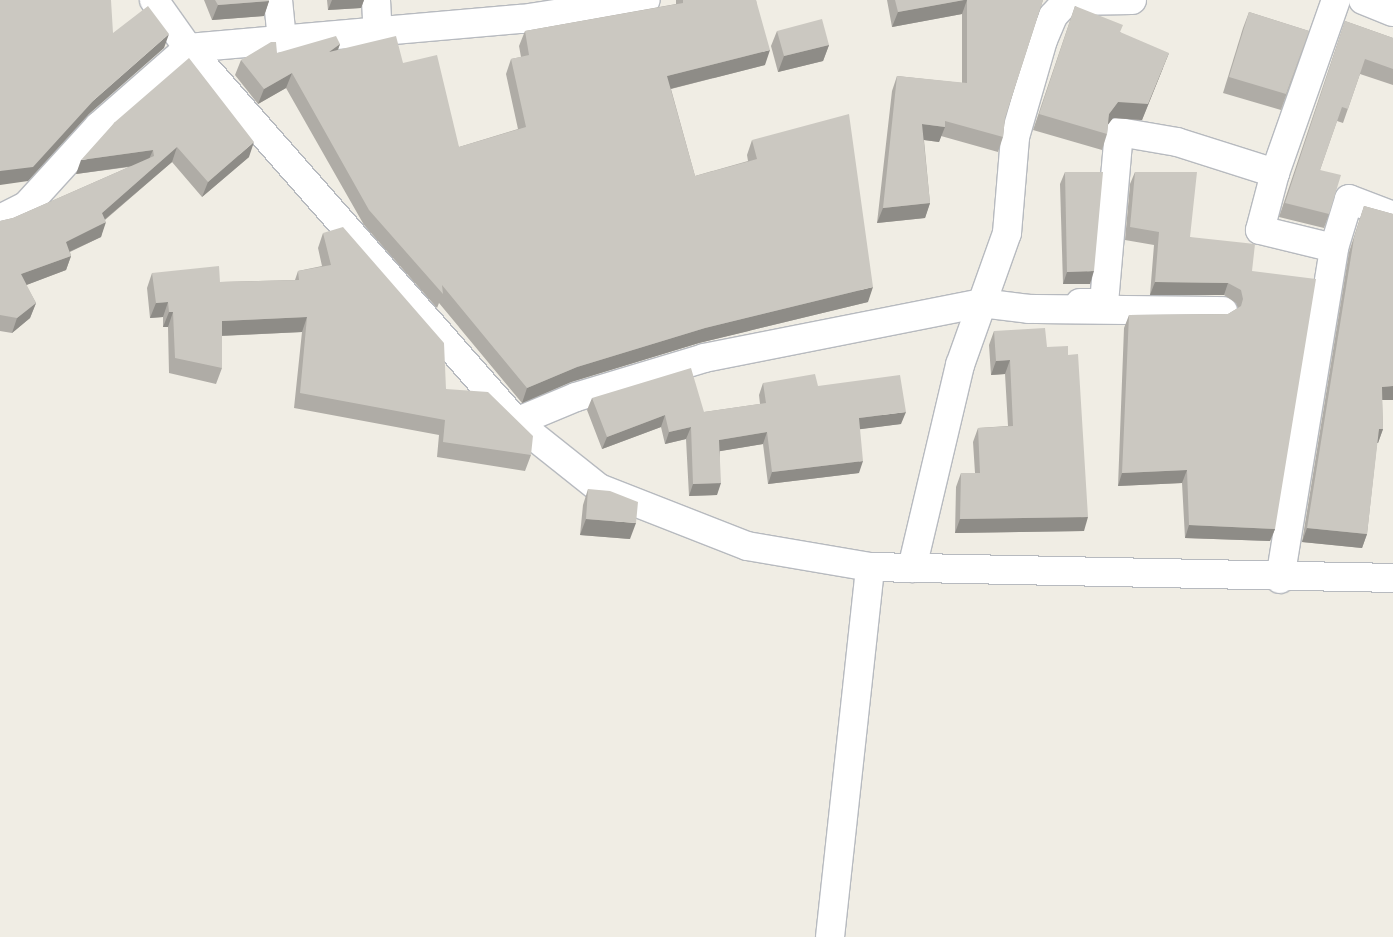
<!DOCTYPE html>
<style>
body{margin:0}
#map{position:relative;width:1393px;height:937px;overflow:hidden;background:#f0ede4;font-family:Overpass,sans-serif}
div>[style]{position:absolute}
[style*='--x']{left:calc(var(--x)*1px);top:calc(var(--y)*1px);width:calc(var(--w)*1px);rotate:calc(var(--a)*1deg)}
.roads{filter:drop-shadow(1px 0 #b7babf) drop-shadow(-1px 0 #b7babf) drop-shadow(0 1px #b7babf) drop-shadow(0 -1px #b7babf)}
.minor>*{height:28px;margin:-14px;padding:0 14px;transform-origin:14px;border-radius:14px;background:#fff}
.wall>*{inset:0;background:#afaca6}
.shaded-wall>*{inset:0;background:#8e8c87}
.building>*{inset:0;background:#cbc8c1}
span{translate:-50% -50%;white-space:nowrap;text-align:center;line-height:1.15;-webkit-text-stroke:4px #fff;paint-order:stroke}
</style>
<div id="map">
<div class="roads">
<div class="minor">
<i style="--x:154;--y:0;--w:59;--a:54.7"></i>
<i style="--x:188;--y:48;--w:497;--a:48.7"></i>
<i style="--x:516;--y:422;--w:106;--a:38.5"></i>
<i style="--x:599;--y:488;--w:159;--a:21.4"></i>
<i style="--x:747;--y:546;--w:125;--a:9.7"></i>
<i style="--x:870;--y:567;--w:523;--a:1.2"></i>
<i style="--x:278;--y:0;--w:40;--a:84.3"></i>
<i style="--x:376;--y:0;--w:33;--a:87"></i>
<i style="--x:1363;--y:0;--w:32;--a:22"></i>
<i style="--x:1275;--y:173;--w:183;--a:-70.6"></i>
<i style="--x:0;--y:219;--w:30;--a:-27"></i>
<i style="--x:27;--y:205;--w:107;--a:-47.7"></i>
<i style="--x:99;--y:126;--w:118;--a:-41.2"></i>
<i style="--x:188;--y:48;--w:335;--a:-5"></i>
<i style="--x:522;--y:19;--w:125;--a:-8.7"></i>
<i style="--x:1080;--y:303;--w:24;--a:0"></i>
<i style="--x:1104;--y:303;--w:172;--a:-85"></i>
<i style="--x:1119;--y:132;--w:59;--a:9.8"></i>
<i style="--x:1177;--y:142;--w:103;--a:17.6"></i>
<i style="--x:1275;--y:173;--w:59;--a:104.7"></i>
<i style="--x:1260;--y:230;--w:76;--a:13.7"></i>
<i style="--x:1334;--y:248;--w:51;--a:-73"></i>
<i style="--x:1349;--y:199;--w:47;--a:21.1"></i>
<i style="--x:516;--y:422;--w:65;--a:-22.6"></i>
<i style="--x:576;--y:397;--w:134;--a:-16.9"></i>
<i style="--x:704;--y:358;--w:282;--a:-11.2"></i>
<i style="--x:981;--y:303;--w:48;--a:7.1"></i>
<i style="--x:1029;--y:309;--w:194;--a:0.6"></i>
<i style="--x:912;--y:568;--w:209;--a:-76.7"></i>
<i style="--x:960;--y:365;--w:140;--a:-70.4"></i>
<i style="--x:1007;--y:233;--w:96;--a:-85.2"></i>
<i style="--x:1015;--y:137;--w:101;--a:-73.9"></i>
<i style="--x:1043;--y:40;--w:26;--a:-67"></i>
<i style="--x:1053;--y:16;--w:21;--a:-47"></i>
<i style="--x:1067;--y:1;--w:65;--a:-0.9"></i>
<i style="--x:1280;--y:579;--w:335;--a:-80.7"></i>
<i style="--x:830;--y:937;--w:372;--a:-83.8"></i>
</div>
</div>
<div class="wall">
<i style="clip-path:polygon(204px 0,269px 0,269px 1px,264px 16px,212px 20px)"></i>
<i style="clip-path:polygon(327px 0,364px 0,361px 8px,328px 10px)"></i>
<i style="clip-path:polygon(676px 0,756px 0,765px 65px,671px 89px,695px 176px,748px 161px,747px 155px,752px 140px,868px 302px,699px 343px,571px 382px,522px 403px,439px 303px,437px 308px,364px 225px,286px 88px,258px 104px,235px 75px,241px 60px,277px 53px,340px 44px,338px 50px,403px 63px,459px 147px,518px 129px,506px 74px,511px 59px,521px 57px,519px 46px,525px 31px,676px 4px)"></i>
<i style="clip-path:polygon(887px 0,1043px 0,1005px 118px,1003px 137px,998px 152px,941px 136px,939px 142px,924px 140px,930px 203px,925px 218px,877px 223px,892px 91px,897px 76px,962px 83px,962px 14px,892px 27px)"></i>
<i style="clip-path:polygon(1075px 6px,1120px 32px,1163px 68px,1142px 120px,1113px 118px,1108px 124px,1107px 134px,1102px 150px,1033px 130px)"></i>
<i style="clip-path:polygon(1249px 12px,1309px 31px,1281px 110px,1223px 93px,1243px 28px)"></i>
<i style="clip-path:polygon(1345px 21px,1393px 38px,1393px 85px,1360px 74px,1343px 123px,1337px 121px,1320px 170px,1329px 214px,1324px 228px,1279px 217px)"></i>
<i style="clip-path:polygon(777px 31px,829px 45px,823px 61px,778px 72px,771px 46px)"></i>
<i style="clip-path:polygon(115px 122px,249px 157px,202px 197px,172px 162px,105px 220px,101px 237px,70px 252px,71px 256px,66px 270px,26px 285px,36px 303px,30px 318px,12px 333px,0 331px,0 221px,13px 218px,129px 167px,76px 174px)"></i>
<i style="clip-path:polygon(1065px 172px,1090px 284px,1063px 284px,1060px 184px)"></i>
<i style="clip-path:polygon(1135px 172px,1190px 237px,1252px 271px,1275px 529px,1270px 541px,1185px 538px,1182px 483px,1118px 486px,1124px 328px,1129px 315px,1228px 314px,1238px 308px,1236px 303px,1224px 295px,1150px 295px,1154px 245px,1125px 240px,1130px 184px)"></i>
<i style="clip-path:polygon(1364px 206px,1393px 214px,1393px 400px,1382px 400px,1383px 429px,1378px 443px,1377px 443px,1367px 534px,1362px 548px,1302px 542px,1349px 252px)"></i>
<i style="clip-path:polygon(323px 233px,446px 389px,531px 455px,525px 471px,437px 457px,439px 435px,294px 408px,302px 332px,222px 336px,222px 368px,216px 384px,169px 373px,168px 327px,163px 327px,163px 317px,150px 318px,147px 288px,152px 273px,220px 282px,295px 280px,298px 271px,322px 266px,318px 248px)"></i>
<i style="clip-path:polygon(994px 331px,1047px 347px,1084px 531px,955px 533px,956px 487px,961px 473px,975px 473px,973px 442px,978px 428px,1008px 426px,1005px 374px,991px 375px,989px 345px)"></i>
<i style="clip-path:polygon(763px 383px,818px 386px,901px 424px,860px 429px,859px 473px,768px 484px,763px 444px,720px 451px,717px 495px,689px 496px,686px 439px,665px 444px,661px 427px,602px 449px,587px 410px,592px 398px,704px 412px,760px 404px,759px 395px)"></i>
<i style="clip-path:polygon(588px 489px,630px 539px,580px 535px,583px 505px)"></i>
</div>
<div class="shaded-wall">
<i style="clip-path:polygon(332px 0,364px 0,361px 8px,328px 10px)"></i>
<i style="clip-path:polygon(964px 0,967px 0,962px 14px,892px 27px,898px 12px)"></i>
<i style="clip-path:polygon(269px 1px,264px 16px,212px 20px,218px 5px)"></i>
<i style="clip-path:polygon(169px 34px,164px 48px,89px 114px,28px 181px,0 185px,0 171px,94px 100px)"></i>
<i style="clip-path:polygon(340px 44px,334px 59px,329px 52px)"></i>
<i style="clip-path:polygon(829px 45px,823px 61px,778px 72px,784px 56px)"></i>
<i style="clip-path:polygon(770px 50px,765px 65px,662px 91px,667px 76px)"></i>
<i style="clip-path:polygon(1169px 53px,1142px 120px,1113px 118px,1104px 130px,1109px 114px,1118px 102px)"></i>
<i style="clip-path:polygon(292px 73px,286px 88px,258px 104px,264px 89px)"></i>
<i style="clip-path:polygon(922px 124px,945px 127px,939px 142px,917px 139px)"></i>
<i style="clip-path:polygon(254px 142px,249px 157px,202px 197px,208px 182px)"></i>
<i style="clip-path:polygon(177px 147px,172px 162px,97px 226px,106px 222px,101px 237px,60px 256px,66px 242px,102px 213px)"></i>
<i style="clip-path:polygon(153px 150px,147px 164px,76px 174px,81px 160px)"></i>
<i style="clip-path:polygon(930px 203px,925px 218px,877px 223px,883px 208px)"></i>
<i style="clip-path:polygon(71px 256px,66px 270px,16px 289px,21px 274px)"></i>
<i style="clip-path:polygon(1094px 271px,1090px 284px,1063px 284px,1067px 272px)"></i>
<i style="clip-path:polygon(1155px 282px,1228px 283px,1224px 295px,1150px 295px)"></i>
<i style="clip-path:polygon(873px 287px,868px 302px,699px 343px,571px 382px,522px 403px,527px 388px,577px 367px,705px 328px)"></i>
<i style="clip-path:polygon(168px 302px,163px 317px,150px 318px,156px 303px)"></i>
<i style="clip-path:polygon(36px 303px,30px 318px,12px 333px,17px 318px)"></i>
<i style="clip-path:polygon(169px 312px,173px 312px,168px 327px,163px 327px)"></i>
<i style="clip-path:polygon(307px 317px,302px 332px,216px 336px,222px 321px)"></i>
<i style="clip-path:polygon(1010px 360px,1005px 374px,991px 375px,996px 361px)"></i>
<i style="clip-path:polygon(1393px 386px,1393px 400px,1377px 400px,1382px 387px)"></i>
<i style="clip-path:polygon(906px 412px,901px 424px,854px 430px,859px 418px)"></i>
<i style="clip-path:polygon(665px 415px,661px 427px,602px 449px,607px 437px)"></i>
<i style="clip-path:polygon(691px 427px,686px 439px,665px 444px,669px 432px)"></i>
<i style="clip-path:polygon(1379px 429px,1383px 429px,1378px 443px,1374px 443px)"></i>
<i style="clip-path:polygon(767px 432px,763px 444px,715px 452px,719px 440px)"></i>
<i style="clip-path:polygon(863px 461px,859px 473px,768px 484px,772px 472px)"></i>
<i style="clip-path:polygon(1187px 470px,1182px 483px,1118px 486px,1122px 473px)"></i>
<i style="clip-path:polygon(721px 483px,717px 495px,689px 496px,693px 484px)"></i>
<i style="clip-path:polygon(1088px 517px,1084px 531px,955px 533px,960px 519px)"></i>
<i style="clip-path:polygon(586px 519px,636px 523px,630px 539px,580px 535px)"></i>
<i style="clip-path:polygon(1189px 525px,1275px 529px,1270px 541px,1185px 538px)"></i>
<i style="clip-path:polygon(1307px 528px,1367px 534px,1362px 548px,1302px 542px)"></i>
</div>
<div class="building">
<i style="clip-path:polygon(0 0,111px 0,113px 33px,148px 6px,169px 34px,94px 100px,33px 167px,0 171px)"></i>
<i style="clip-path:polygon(215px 0,269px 0,269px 1px,218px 5px)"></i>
<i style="clip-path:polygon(683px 0,756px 0,770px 50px,667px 76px,695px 176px,757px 159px,752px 140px,849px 114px,873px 287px,705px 328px,577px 367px,527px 388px,442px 285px,443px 294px,369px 210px,292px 73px,264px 89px,241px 60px,271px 42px,276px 42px,277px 53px,336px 36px,340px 44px,329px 52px,396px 36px,403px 63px,437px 55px,459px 147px,526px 127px,511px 59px,529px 55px,525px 31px,683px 3px)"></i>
<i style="clip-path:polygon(895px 0,964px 0,898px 12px)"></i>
<i style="clip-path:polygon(967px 0,1043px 0,1005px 118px,1003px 137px,945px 121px,945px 127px,922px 124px,930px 203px,883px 208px,897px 76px,967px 83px)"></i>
<i style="clip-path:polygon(1075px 6px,1123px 25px,1120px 32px,1169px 53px,1148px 104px,1118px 102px,1109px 114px,1107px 134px,1039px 114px)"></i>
<i style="clip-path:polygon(1249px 12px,1309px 31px,1286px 94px,1229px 77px)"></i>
<i style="clip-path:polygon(822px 19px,829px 45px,784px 56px,777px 31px)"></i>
<i style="clip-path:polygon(1345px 21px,1393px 38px,1393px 69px,1365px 59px,1348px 109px,1342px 107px,1320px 170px,1341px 175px,1329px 214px,1285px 203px)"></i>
<i style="clip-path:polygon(189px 58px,254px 142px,208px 182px,177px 147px,102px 213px,106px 222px,66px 242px,71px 256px,21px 274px,36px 303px,17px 318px,0 315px,0 221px,13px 218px,154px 156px,153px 150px,81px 160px,115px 122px)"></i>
<i style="clip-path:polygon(1065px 172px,1103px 172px,1094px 271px,1067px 272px)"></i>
<i style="clip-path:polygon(1135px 172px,1197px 172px,1190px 237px,1255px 244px,1252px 271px,1316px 279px,1275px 529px,1189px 525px,1187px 470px,1122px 473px,1129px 315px,1228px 314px,1241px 306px,1243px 299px,1241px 290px,1228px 283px,1155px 282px,1159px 232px,1130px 227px)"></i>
<i style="clip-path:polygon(1364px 206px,1393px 214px,1393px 386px,1382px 387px,1383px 429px,1379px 429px,1367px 534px,1307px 528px,1354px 238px)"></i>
<i style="clip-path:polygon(343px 227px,444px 343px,446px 389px,488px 392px,533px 436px,531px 455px,443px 442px,445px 420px,300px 393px,307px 317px,222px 321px,222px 368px,175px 358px,173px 312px,169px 312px,168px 302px,156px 303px,152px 273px,219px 266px,220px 282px,299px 280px,298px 271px,331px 265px,323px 233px)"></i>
<i style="clip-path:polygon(1045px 328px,1047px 347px,1068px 346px,1068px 355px,1078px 354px,1088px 517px,960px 519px,961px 473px,980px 473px,978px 428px,1013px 426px,1010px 360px,996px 361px,994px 331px)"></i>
<i style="clip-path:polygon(691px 368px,704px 412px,766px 403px,763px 383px,815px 374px,818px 386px,900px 375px,906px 412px,859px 418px,863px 461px,772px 472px,767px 432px,719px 440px,721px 483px,693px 484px,691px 427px,669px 432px,665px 415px,607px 437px,592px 398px)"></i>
<i style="clip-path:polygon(588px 489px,610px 491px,638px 502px,636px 523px,586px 519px)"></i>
</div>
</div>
